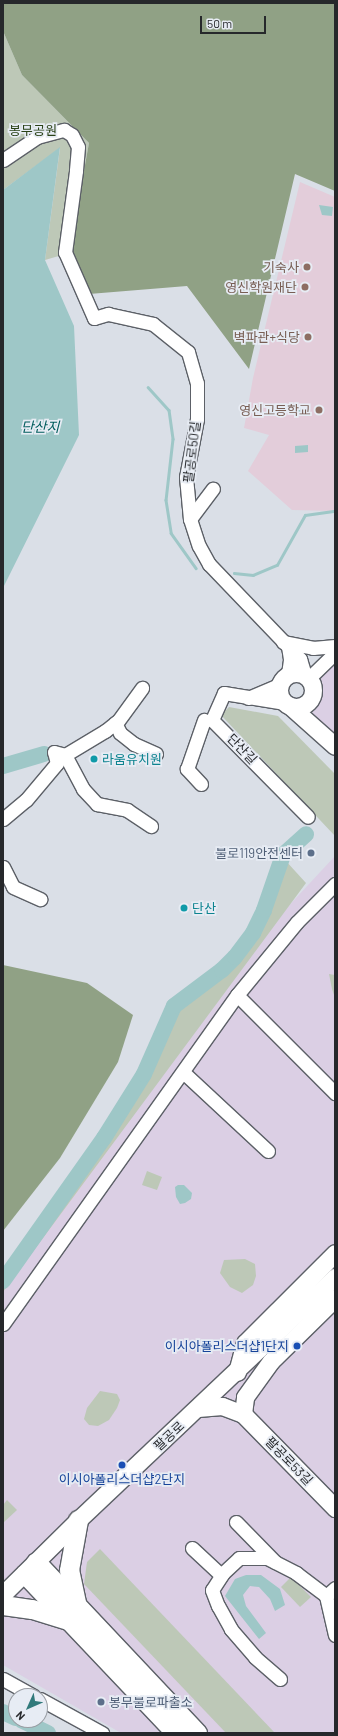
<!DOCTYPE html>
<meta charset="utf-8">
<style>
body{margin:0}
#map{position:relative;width:338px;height:1736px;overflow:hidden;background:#dadfe7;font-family:Barlow,"Noto Sans KR",sans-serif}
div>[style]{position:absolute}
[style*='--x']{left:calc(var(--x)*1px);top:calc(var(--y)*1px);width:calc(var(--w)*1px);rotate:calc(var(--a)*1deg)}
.industrial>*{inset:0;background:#dbcfe4}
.education>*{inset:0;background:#e3cdda}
.green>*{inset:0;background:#bdc8b7}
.forest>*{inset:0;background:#90a185}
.water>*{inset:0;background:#9ec7c7}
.stream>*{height:2.5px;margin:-1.25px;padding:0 1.25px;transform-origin:1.25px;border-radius:1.25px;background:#9ec7c7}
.river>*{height:16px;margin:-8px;padding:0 8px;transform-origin:8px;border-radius:8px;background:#9ec7c7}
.roads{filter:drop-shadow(1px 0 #5c6067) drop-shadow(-1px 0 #5c6067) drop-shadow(0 1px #5c6067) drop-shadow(0 -1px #5c6067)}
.minor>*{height:13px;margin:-6.5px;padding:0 6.5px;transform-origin:6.5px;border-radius:6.5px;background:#fff}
.major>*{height:17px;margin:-8.5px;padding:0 8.5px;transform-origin:8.5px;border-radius:8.5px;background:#fff}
.major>.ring{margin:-8.5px;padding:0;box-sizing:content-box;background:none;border:17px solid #fff;border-radius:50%}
.highway>*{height:19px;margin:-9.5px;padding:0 9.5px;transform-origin:9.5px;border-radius:9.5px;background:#fff}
.dots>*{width:11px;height:11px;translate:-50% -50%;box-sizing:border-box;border:2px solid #e7ecf4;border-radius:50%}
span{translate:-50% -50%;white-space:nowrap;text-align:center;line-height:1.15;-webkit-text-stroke:3.5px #e7ecf4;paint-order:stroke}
.park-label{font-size:13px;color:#2a4217}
.education-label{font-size:13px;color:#785e54}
.right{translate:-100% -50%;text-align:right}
.street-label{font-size:13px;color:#26282b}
.culture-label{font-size:13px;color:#0d838f}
.left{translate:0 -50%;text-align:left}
.service-label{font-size:13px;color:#4e5e75}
.transit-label{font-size:13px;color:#164399}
.water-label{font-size:14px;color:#005c5c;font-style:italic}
.frame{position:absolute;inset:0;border:4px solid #26282b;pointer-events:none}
.north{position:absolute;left:8px;top:1688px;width:40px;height:40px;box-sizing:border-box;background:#e7ecf4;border:1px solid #9a9ea4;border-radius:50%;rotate:225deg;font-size:11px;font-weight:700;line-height:16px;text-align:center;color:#26282b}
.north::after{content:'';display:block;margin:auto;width:14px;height:18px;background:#317a7b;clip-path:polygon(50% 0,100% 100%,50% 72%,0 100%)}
.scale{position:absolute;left:200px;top:16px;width:66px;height:18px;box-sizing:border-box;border:2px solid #26282b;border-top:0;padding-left:5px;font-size:12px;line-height:14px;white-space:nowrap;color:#26282b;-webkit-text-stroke:3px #e7ecf4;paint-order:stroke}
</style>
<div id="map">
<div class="industrial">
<i style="clip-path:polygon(335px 662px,335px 758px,310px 729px,318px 677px)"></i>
<i style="clip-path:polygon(335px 856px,335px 1733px,121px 1733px,3px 1665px,3px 1290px,283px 912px)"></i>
</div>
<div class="education">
<i style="clip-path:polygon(300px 182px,335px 197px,335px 511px,292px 510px,248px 471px,269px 435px,244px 428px,253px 378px)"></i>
</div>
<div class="green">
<i style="clip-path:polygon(3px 31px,22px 75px,89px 143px,69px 253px,45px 260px,60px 148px,3px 190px)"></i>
<i style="clip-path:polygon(229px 707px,278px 716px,335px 774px,335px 836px,221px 715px)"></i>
<i style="clip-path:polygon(285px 860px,306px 883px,3px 1292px,3px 1269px,73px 1180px,174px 1011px,240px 960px,266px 916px)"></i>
<i style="clip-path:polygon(329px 974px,335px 975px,335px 998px,332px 989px)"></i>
<i style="clip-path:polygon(147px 1171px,162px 1177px,157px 1190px,142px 1185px)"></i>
<i style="clip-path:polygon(245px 1259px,255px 1264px,256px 1276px,253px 1285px,242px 1293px,230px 1287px,220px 1273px,224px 1260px)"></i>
<i style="clip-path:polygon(100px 1391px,117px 1394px,120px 1400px,117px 1408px,109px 1420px,98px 1426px,89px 1425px,84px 1419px,87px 1408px)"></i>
<i style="clip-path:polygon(7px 1500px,17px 1510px,3px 1523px,3px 1505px)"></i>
<i style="clip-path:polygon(100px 1549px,275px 1733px,226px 1733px,84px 1584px,87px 1562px)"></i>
<i style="clip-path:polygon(291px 1577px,311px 1597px,300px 1607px,281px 1587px)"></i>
</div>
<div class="forest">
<i style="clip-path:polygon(3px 3px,335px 3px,335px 191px,295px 174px,249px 369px,187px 286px,89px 294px,69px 253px,89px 143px,22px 75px,3px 31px)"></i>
<i style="clip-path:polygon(3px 965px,87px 983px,133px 1015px,118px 1062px,60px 1158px,3px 1231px)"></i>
</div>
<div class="water">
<i style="clip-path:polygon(60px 147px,45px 260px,74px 326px,79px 435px,3px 588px,3px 190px)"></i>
<i style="clip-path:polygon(319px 205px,333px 207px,332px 216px,322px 215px)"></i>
<i style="clip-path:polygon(292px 405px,305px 405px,305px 412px,292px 413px)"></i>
<i style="clip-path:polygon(308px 445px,308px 452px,295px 453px,295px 446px)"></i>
<i style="clip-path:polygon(178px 1185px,184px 1185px,192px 1193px,191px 1199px,185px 1203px,180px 1204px,176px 1197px,175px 1187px)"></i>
<i style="clip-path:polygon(246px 1575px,261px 1575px,280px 1589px,285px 1605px,275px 1611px,270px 1599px,259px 1587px,250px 1586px,243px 1595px,246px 1606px,266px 1633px,259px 1639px,225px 1596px,235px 1579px)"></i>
</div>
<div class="stream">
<i style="--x:148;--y:387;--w:31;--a:48"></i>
<i style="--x:169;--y:410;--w:29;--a:82"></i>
<i style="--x:173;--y:439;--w:61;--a:96.5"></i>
<i style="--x:166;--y:500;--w:33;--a:81"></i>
<i style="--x:171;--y:533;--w:43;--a:54.5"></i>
<i style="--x:234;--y:573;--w:19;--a:6"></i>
<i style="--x:253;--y:575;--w:26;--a:-23"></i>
<i style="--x:277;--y:565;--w:57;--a:-60.8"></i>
<i style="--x:305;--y:515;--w:30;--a:-8"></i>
</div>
<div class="river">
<i style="--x:3;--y:766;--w:43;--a:-16.3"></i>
<i style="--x:3;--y:1281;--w:175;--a:-54.8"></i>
<i style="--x:104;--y:1138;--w:75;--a:-58"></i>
<i style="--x:144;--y:1074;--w:74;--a:-66.2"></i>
<i style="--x:174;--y:1006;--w:60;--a:-36.9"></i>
<i style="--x:222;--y:970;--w:18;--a:-45"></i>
<i style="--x:235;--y:957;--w:30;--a:-53"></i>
<i style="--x:253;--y:933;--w:25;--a:-64"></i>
<i style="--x:264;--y:910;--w:58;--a:-70.9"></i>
<i style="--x:283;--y:855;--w:31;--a:-42"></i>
<i style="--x:3;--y:1712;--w:14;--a:25"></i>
<i style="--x:21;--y:1720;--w:30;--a:26"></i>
</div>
<div class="roads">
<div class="minor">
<i style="--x:3;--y:160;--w:41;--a:-34.1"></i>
<i style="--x:37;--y:137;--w:28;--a:-15"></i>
<i style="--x:64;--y:130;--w:9;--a:32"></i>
<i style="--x:72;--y:135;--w:13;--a:63"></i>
<i style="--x:78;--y:147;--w:24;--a:95"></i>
<i style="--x:76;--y:171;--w:82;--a:97.7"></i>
<i style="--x:65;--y:252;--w:72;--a:66.3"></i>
<i style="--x:94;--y:318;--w:15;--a:-16"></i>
<i style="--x:108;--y:314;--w:46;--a:12.5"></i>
<i style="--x:153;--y:324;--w:45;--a:38.7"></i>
<i style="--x:188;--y:352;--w:32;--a:74"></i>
<i style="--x:197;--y:383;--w:36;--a:90"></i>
<i style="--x:197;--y:419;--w:59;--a:100.7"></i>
<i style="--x:186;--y:477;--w:42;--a:84.6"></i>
<i style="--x:190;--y:519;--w:28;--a:72"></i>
<i style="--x:199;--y:546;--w:21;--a:61"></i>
<i style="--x:209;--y:564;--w:132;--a:46.2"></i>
<i style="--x:300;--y:659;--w:17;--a:73"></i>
<i style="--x:190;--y:519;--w:38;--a:-53"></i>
<i style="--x:283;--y:642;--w:31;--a:11"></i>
<i style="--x:313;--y:648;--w:22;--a:-5"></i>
<i style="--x:288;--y:674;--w:15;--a:-82"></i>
<i style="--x:290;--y:659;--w:13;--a:-99"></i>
<i style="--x:308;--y:679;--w:37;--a:-44"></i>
<i style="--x:248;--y:698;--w:34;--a:-23"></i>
<i style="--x:285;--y:703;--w:62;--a:-170.7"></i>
<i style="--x:224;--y:693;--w:30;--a:114"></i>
<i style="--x:212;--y:720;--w:136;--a:45.3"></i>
<i style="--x:115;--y:723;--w:11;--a:63"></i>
<i style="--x:120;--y:733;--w:18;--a:38"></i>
<i style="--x:134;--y:744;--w:24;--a:24"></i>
<i style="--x:65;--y:755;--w:38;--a:62"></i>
<i style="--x:83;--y:789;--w:21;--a:47"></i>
<i style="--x:97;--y:804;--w:31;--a:11"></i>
<i style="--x:127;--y:810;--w:29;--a:34"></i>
<i style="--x:201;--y:784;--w:21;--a:-133"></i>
<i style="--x:187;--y:769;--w:52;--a:-70.9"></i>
<i style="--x:3;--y:819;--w:30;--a:-40"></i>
<i style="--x:26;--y:800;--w:48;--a:-50"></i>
<i style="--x:57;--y:763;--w:11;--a:-105"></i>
<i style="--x:54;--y:752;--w:11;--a:15"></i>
<i style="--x:65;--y:755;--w:47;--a:-31"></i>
<i style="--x:105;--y:731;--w:16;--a:-38"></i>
<i style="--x:118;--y:721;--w:41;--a:-54"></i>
<i style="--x:3;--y:867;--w:22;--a:63"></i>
<i style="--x:13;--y:887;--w:30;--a:24"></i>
<i style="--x:237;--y:995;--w:139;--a:45"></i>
<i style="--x:183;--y:1072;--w:116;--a:42.9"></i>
<i style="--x:3;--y:1324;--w:404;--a:-54.6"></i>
<i style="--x:237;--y:995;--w:94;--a:-50.6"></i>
<i style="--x:297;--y:922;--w:54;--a:-45"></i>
<i style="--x:236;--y:1522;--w:56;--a:45.7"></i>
<i style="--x:192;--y:1548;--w:40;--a:43"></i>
<i style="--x:335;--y:1588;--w:12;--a:138"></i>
<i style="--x:326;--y:1596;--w:40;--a:77"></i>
<i style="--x:3;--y:1679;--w:35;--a:29"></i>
<i style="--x:280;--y:1679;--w:33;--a:-139"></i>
<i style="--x:255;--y:1657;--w:37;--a:-131"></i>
<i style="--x:231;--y:1629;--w:26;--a:-119"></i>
<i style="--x:218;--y:1606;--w:17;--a:-111"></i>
<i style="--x:212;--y:1590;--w:20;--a:-57"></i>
<i style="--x:223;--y:1573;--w:22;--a:-43"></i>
<i style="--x:239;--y:1558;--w:28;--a:0"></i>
<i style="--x:267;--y:1558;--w:33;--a:27"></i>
<i style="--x:296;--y:1573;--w:38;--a:37"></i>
<i style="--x:40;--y:1699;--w:71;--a:28.7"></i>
</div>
<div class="major">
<i class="ring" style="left:279px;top:673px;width:17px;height:17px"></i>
<i style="--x:290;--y:706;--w:60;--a:41.6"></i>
<i style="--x:237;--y:1372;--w:30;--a:-75"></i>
<i style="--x:245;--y:1343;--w:127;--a:-45"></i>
<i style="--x:198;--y:1408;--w:24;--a:-5"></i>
<i style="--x:222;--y:1406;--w:22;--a:21"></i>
<i style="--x:243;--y:1414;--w:132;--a:45.6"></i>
<i style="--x:243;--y:1414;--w:17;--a:-83"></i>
<i style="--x:245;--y:1397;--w:44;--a:-54.2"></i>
<i style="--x:271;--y:1361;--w:90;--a:-44.5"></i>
<i style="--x:3;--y:1594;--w:105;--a:-44.6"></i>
<i style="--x:78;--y:1520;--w:354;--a:-43.4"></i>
</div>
<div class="highway">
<i style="--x:36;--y:1562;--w:235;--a:46.7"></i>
<i style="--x:25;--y:1574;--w:219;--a:46.5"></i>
<i style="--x:3;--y:1605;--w:29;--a:8"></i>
<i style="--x:32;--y:1609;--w:38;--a:17"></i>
<i style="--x:77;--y:1607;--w:38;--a:-102"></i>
<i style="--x:69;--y:1570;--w:51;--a:-79.8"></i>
</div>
</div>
<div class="dots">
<i style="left:307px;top:267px;background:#8d6e63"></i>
<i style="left:305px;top:287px;background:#8d6e63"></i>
<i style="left:308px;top:337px;background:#8d6e63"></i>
<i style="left:319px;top:410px;background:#8d6e63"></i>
<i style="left:94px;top:759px;background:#0f9aa8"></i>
<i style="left:311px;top:853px;background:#5c6f8a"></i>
<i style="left:184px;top:908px;background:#0f9aa8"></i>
<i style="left:297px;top:1346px;background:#1a4fb4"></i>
<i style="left:122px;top:1465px;background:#1a4fb4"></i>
<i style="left:101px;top:1702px;background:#5c6f8a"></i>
</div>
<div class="park-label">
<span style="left:33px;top:130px">봉무공원</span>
</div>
<div class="education-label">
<span class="right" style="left:299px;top:267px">기숙사</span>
<span class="right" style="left:297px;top:287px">영신학원재단</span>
<span class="right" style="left:300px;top:337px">벽파관+식당</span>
<span class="right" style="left:311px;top:410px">영신고등학교</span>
</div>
<div class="street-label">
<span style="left:192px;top:452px;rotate:-83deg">팔공로50길</span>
<span style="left:242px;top:749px;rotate:46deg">단산길</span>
<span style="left:169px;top:1436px;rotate:-43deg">팔공로</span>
<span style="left:289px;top:1461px;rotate:46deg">팔공로53길</span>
</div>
<div class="culture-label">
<span class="left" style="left:102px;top:759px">라움유치원</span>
<span class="left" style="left:192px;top:908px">단산</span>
</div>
<div class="service-label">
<span class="right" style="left:303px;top:853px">불로119안전센터</span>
<span class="left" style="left:109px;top:1702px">봉무불로파출소</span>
</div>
<div class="transit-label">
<span class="right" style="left:289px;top:1346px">이시아폴리스더샵1단지</span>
<span style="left:122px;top:1479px">이시아폴리스더샵2단지</span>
</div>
<div class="water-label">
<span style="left:40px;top:427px">단산지</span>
</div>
<div class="frame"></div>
<div class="north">N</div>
<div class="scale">50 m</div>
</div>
